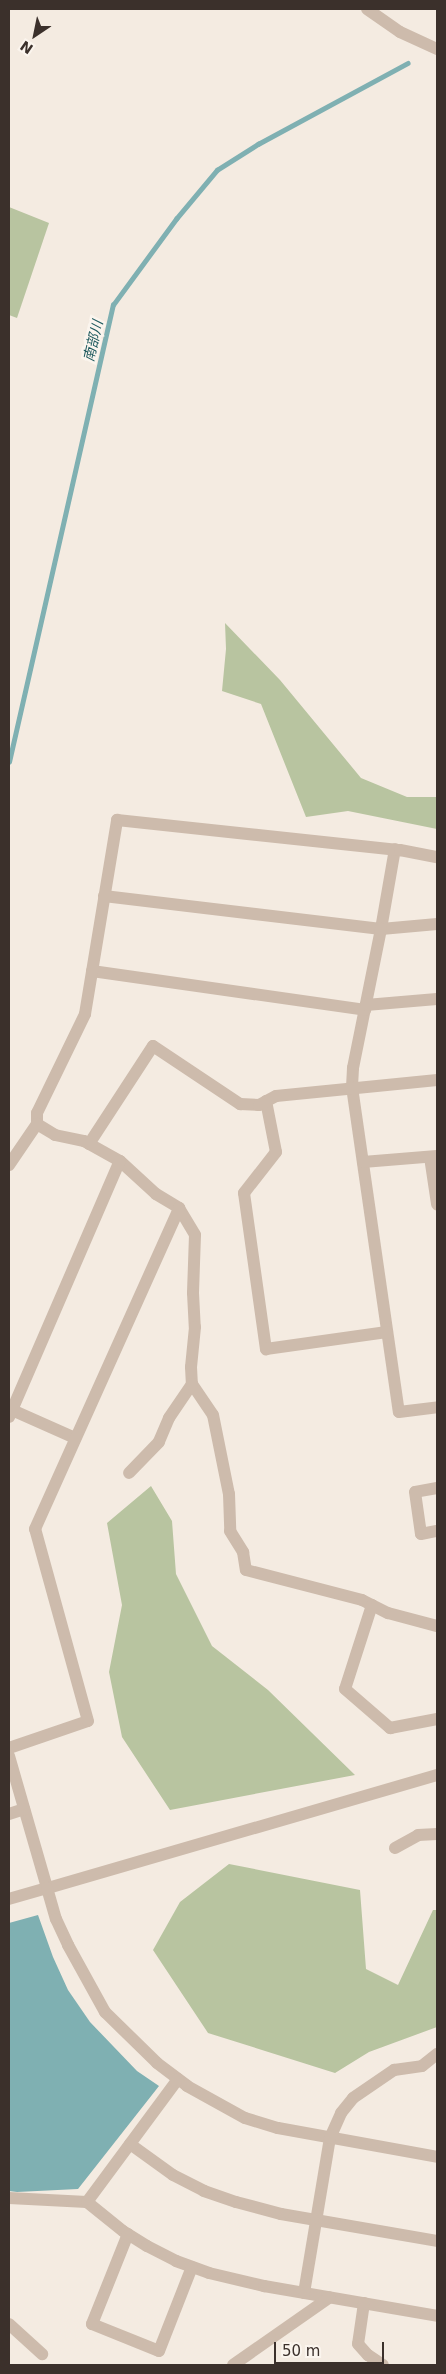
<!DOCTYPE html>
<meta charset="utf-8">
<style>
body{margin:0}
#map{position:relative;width:446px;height:2374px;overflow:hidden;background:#f4ebe1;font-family:"DejaVu Sans","Noto Sans JP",sans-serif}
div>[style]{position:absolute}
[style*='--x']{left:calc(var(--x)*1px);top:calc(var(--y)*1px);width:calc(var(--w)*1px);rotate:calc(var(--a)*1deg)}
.green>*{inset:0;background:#b8c4a0}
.water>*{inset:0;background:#7fb0b2}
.stream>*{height:4.5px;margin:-2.25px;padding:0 2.25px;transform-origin:2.25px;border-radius:2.25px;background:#7fb0b2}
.minor>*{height:12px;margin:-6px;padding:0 6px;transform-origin:6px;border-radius:6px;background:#cdbbac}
span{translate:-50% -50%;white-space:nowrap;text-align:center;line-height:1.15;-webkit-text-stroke:5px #fbf5ee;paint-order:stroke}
.water-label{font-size:14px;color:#1f5a5e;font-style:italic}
.frame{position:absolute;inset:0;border:10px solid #3b302b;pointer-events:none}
.north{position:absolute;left:10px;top:10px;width:50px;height:50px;-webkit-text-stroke:4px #fbf5ee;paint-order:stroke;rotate:214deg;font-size:14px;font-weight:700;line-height:20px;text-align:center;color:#3b302b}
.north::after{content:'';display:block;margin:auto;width:18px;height:22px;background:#3b302b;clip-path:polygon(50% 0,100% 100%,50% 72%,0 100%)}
.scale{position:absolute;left:274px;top:2342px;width:110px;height:22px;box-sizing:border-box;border:2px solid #3b302b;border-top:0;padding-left:6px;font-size:15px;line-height:18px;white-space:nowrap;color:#3b302b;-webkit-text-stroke:4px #fbf5ee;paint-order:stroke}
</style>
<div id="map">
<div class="green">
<i style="clip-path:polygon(9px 207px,49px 223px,17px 318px,9px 315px)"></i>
<i style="clip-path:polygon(225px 623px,280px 680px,361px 778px,407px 797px,437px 797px,437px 829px,348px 811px,306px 817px,261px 704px,222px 691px,226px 649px)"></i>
<i style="clip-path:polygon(151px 1486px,172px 1521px,176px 1574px,212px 1646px,268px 1690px,355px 1775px,170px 1810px,122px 1737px,109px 1672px,122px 1605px,107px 1523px)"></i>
<i style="clip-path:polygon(229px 1864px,360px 1890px,366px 1969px,398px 1985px,433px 1910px,437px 1910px,437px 2027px,369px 2052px,335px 2073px,208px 2033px,153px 1950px,180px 1902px)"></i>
</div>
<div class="water">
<i style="clip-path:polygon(38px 1915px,53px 1957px,68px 1990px,90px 2022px,137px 2071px,159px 2086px,78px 2189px,17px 2192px,9px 2191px,9px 1923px)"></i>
</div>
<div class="stream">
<i style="--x:9;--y:762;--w:469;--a:-77.2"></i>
<i style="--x:113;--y:305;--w:107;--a:-53.8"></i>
<i style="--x:176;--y:219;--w:64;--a:-50.1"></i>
<i style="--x:217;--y:170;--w:49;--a:-32.4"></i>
<i style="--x:258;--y:144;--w:170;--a:-28.4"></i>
</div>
<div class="minor">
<i style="--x:367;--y:9;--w:40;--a:34.9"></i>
<i style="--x:400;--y:32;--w:41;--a:24.7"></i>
<i style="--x:104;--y:896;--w:279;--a:6.8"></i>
<i style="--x:381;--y:929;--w:81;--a:-80.1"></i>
<i style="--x:437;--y:924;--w:56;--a:174.9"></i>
<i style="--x:381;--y:929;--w:142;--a:101.4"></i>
<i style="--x:353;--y:1068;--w:19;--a:93"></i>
<i style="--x:352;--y:1087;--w:328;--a:81.8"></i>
<i style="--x:399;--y:1412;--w:38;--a:-7"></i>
<i style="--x:92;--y:971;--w:276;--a:8.1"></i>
<i style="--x:366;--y:1005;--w:71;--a:-4.8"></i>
<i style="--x:266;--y:1101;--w:52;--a:78.9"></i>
<i style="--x:276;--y:1152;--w:52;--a:128"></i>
<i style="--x:244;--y:1193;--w:158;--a:82"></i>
<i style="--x:266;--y:1349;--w:122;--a:-8"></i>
<i style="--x:37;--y:1124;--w:11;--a:-90"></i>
<i style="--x:37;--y:1113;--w:110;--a:-64.1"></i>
<i style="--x:85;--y:1014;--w:197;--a:-80.6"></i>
<i style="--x:117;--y:820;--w:285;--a:6.1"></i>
<i style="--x:400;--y:850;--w:38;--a:11"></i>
<i style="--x:89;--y:1144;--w:117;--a:-56.9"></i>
<i style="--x:153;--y:1046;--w:105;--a:33.7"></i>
<i style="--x:240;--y:1104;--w:19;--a:3"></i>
<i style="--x:259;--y:1105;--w:19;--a:-28"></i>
<i style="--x:276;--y:1096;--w:162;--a:-5.7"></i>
<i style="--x:430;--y:1157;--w:48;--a:81.5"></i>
<i style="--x:363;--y:1162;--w:74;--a:-4.6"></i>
<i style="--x:9;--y:1165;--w:50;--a:-55.7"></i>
<i style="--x:37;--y:1124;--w:21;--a:31"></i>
<i style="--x:55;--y:1135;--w:30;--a:12"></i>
<i style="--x:84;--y:1141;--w:41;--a:29.1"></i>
<i style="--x:120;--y:1161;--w:49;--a:42.5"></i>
<i style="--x:156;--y:1194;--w:27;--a:31"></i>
<i style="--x:179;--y:1208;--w:31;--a:59"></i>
<i style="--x:195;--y:1235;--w:58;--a:92"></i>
<i style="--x:193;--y:1293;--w:34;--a:87"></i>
<i style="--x:195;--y:1327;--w:40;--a:95.7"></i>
<i style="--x:191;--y:1367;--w:17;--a:87"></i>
<i style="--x:192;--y:1384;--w:41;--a:124.1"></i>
<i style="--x:169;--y:1418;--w:26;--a:113"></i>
<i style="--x:159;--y:1442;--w:43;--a:134.1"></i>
<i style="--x:192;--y:1384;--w:37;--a:56"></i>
<i style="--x:213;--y:1415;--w:81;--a:78.6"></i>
<i style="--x:229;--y:1494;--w:37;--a:88"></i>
<i style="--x:230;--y:1531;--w:25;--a:58"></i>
<i style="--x:243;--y:1552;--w:18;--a:81"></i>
<i style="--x:246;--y:1570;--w:120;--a:14.5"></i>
<i style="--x:362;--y:1600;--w:29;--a:27"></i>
<i style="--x:388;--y:1613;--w:51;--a:14.9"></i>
<i style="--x:12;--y:1410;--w:69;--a:24"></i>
<i style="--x:9;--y:1417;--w:279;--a:-66.6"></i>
<i style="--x:437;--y:1488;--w:22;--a:170"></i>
<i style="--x:415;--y:1492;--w:42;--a:81.9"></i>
<i style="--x:421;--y:1534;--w:16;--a:-11"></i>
<i style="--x:372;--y:1605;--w:88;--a:107.8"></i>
<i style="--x:345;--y:1689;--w:60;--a:40.9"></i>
<i style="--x:390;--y:1728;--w:48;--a:-10.8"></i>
<i style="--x:9;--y:1748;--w:83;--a:-18.9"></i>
<i style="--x:88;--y:1721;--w:199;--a:-105.4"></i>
<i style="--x:35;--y:1529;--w:352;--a:-65.8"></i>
<i style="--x:9;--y:1756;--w:137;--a:73.9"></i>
<i style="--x:47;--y:1888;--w:40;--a:164"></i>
<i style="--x:437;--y:1775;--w:406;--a:163.8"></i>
<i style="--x:47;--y:1888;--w:32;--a:74"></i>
<i style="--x:56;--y:1919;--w:29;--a:65"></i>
<i style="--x:68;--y:1945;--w:77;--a:61.1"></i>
<i style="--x:105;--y:2012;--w:73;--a:44.4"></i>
<i style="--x:157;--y:2063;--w:38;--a:37"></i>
<i style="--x:187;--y:2086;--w:66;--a:28.9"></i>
<i style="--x:245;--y:2118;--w:34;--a:17"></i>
<i style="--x:278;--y:2128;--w:162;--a:10.3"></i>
<i style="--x:9;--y:1814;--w:16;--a:-18"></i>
<i style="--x:395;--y:1848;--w:26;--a:-29"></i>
<i style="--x:418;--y:1835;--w:19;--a:-3"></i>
<i style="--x:130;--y:2144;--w:53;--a:35.8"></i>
<i style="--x:173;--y:2175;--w:35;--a:27"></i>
<i style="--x:204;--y:2191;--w:34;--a:19"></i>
<i style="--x:236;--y:2202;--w:47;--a:14.9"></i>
<i style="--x:281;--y:2214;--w:158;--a:9.8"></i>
<i style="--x:9;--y:2198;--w:78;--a:2.9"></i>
<i style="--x:87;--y:2202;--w:153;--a:-53.5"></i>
<i style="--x:87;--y:2202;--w:46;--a:38.9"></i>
<i style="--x:123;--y:2231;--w:28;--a:32"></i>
<i style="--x:147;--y:2246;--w:33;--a:27"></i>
<i style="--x:176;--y:2261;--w:35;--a:20"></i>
<i style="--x:209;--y:2273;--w:57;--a:13.3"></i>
<i style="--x:264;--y:2286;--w:176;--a:9.8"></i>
<i style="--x:128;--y:2234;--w:97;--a:111.8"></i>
<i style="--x:92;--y:2324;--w:72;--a:21.9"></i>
<i style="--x:159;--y:2351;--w:90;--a:-68.6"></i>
<i style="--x:304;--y:2293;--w:157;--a:-80.5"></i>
<i style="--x:330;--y:2138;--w:27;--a:-66"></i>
<i style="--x:341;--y:2113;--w:19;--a:-51"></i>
<i style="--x:353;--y:2098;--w:50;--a:-34.3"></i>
<i style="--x:394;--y:2070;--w:28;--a:-8"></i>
<i style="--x:422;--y:2066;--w:19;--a:-39"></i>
<i style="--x:364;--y:2303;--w:41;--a:98.3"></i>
<i style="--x:358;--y:2344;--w:15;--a:48"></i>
<i style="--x:368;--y:2355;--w:18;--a:34"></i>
<i style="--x:9;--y:2324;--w:45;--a:42.3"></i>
<i style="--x:233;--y:2365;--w:118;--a:-35"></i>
</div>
<div class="water-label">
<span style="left:93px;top:341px;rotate:-77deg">南部川</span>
</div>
<div class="frame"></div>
<div class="north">N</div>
<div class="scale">50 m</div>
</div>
